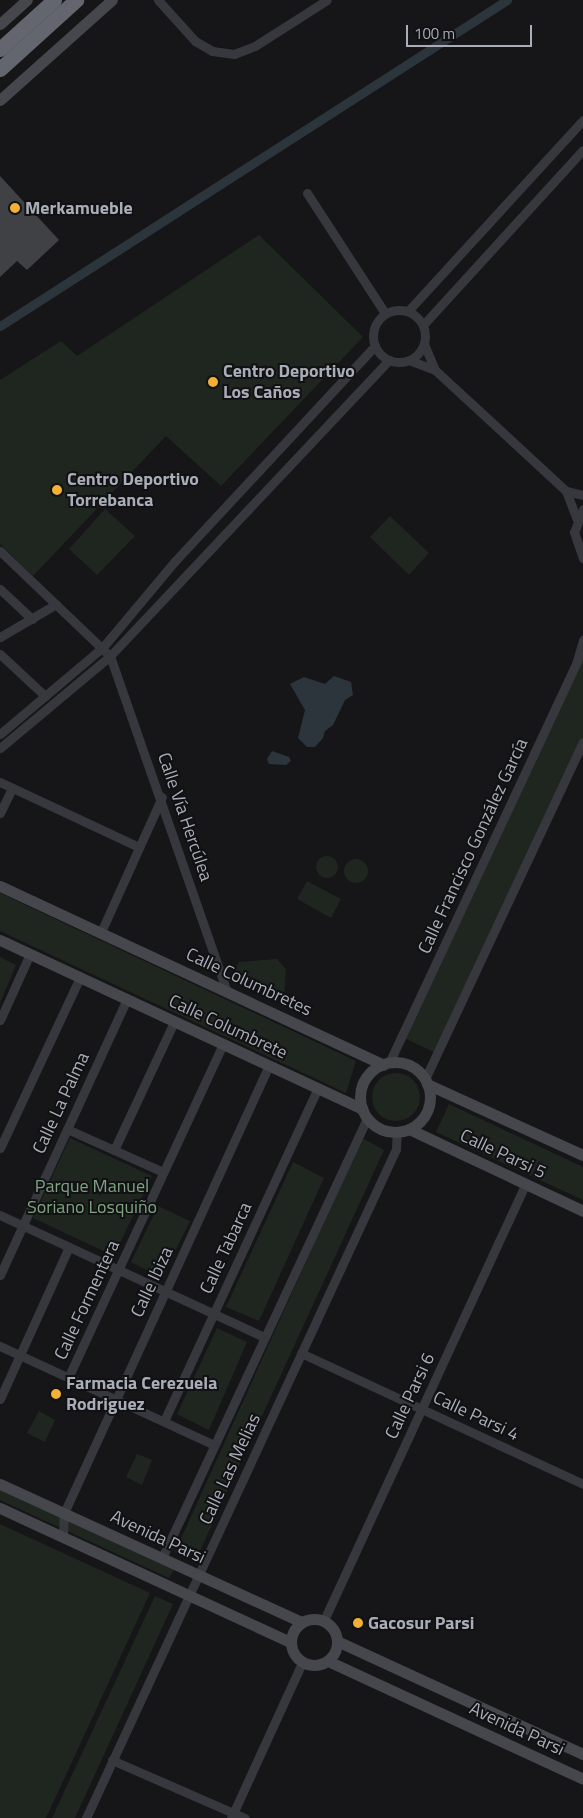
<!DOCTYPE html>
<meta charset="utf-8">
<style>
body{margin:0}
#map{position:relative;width:583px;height:1818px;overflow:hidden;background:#161618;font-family:"Titillium Web",sans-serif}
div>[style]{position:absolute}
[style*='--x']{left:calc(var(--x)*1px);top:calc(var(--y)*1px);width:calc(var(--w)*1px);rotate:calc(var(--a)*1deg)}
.green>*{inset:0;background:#1e261f}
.round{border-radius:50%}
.water>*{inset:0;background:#2c353c}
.canal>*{height:9px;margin:-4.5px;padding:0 4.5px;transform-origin:4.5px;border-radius:4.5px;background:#2c353c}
.building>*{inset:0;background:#404145}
.street>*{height:9px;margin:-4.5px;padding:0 4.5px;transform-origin:4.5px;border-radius:4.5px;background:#37383d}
.street>.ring{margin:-4.5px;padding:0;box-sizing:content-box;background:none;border:9px solid #37383d;border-radius:50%}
.secondary>*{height:11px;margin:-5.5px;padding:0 5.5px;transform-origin:5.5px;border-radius:5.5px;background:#45474d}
.secondary>.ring{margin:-5.5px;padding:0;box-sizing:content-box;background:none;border:11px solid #45474d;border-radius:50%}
.highway>*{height:15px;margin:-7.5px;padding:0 7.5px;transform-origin:7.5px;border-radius:7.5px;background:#63666e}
.dots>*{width:14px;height:14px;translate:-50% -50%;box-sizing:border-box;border:2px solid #111113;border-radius:50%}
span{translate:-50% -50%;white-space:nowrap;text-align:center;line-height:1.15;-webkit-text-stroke:4px #111113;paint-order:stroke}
.poi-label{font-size:18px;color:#a8adb8;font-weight:700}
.left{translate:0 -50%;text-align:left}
.street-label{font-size:18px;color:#a8adb8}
.park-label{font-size:18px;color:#7fa381}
.scale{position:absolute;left:406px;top:25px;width:126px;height:22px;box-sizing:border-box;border:2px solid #a8adb8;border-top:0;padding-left:6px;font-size:15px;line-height:18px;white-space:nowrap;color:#a8adb8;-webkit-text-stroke:4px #111113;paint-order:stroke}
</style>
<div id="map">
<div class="green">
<i style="clip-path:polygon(259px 235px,363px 337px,221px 486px,166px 436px,33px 576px,0 544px,0 380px,61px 341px,77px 356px)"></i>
<i style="clip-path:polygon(105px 509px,135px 536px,97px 575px,69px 549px)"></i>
<i style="clip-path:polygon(390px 516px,429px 553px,409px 575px,370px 537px)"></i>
<i style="clip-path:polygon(583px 640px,583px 742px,438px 1054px,402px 1037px)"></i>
<i class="round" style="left:316px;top:856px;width:22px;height:22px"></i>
<i class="round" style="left:344px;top:859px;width:24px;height:24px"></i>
<i style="clip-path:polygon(307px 881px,341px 899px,331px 918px,297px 899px)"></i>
<i style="clip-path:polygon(0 893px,356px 1061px,346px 1093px,0 931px)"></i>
<i style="clip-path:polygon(0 957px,16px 965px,0 1003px)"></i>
<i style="clip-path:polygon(277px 959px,286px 969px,284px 998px,236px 978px,235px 969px,239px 962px)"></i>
<i class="round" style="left:372px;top:1073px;width:48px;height:48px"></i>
<i style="clip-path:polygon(449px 1104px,583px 1167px,583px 1200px,436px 1132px)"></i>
<i style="clip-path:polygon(70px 1138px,152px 1176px,114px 1256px,33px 1218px)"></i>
<i style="clip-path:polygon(362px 1138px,384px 1150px,195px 1562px,175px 1552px)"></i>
<i style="clip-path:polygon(293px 1162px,324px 1178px,259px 1321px,226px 1307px)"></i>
<i style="clip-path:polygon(158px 1206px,190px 1221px,162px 1278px,131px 1262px)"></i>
<i style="clip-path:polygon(217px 1328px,247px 1342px,209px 1430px,177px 1414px)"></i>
<i style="clip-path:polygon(39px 1411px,55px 1420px,45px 1442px,27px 1433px)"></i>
<i style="clip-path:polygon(137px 1454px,152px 1460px,142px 1485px,126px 1477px)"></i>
<i style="clip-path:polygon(0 1490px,174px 1570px,169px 1578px,0 1500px)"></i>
<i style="clip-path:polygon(0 1524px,150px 1593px,46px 1818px,0 1818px)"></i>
<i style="clip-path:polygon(155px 1596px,173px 1604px,75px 1818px,52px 1818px)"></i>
</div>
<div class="water">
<i style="clip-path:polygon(334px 676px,351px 682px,353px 695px,345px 700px,333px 725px,325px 731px,323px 738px,315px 747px,307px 747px,298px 738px,305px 710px,290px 684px,304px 677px,325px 684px)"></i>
<i style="clip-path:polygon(272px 751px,289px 757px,291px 761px,286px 765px,269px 764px,267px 759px)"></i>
</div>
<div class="canal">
<i style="--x:0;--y:326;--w:603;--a:-32.74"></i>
</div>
<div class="building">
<i style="clip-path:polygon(0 176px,59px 240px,27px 270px,17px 261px,0 277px)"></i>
</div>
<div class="street">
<i style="--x:158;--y:0;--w:55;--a:47.9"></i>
<i style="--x:195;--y:41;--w:20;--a:30"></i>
<i style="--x:212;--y:51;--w:22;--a:8"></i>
<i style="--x:234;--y:54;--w:22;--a:-21"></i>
<i style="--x:255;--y:46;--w:85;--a:-32.6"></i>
<i style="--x:307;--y:193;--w:143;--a:57"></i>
<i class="ring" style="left:373px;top:310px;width:43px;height:43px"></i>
<i style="--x:408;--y:311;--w:259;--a:-47.5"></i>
<i style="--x:423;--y:325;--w:237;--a:-47.6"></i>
<i style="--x:424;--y:344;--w:28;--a:67"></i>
<i style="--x:409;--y:360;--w:28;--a:21"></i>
<i style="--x:435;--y:370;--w:178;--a:42.7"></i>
<i style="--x:566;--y:491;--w:17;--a:13"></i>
<i style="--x:566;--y:491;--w:30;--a:69"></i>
<i style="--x:583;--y:509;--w:25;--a:111"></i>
<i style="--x:574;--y:532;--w:28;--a:71"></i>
<i style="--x:0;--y:551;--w:152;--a:43.7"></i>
<i style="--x:110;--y:656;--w:354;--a:70.8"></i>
<i style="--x:0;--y:589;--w:44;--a:43.2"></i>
<i style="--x:0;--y:637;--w:65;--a:-30.5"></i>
<i style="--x:0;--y:654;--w:62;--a:43"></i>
<i style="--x:0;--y:734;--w:135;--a:-40.2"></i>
<i style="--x:103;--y:647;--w:112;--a:-50.1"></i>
<i style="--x:175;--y:561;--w:294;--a:-47.1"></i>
<i style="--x:0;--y:748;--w:143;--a:-39.9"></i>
<i style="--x:110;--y:656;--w:407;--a:-46.7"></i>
<i style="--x:0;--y:782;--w:153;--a:25.1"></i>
<i style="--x:0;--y:813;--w:28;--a:-64"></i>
<i style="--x:101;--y:932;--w:148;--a:-65.7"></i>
<i style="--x:0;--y:1020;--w:72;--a:-65.6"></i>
<i style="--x:389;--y:1063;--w:444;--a:-64.9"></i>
<i style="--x:577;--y:661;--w:22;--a:-74"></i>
<i style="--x:425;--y:1079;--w:372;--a:-64.9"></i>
<i style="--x:67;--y:1129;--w:105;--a:24.1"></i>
<i style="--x:0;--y:1148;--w:189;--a:-64.9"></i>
<i style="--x:114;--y:1150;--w:141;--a:-64.9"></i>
<i style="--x:0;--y:1215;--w:291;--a:24.8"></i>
<i style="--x:0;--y:1275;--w:304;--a:-65.3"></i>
<i style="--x:0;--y:1346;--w:236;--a:24.8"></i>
<i style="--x:301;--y:1353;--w:311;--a:24.9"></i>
<i style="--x:68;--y:1378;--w:368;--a:-65.1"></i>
<i style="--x:0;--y:1399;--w:167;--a:-65.6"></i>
<i style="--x:164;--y:1421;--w:367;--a:-65.2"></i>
<i style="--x:63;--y:1537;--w:24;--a:-88"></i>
<i style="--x:64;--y:1513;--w:492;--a:-65.4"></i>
<i style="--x:162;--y:1558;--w:485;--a:-65"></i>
<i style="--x:324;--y:1620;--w:480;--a:-65.2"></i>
<i style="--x:112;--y:1760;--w:145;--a:23.6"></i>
<i style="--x:86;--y:1818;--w:737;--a:-65.14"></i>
<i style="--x:396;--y:1149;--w:17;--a:-87"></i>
<i style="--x:231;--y:1818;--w:170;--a:-65.4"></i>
</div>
<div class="secondary">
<i style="--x:0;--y:24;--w:36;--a:-42"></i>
<i style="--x:0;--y:100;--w:150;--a:-41.8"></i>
<i style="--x:0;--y:886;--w:423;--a:25"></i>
<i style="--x:0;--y:940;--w:400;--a:25"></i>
<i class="ring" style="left:360px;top:1062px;width:59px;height:59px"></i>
<i style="--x:427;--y:1084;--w:171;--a:24.5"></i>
<i style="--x:409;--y:1129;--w:192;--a:25.2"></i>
<i style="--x:0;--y:1484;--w:331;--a:24.6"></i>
<i style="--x:0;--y:1508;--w:319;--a:24.8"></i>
<i class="ring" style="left:291px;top:1619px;width:35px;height:35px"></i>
<i style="--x:337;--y:1641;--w:271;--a:24.7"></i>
<i style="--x:328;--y:1661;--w:281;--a:24.8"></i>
</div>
<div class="highway">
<i style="--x:0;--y:49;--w:73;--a:-42.2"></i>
<i style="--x:0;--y:69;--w:103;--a:-42.2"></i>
</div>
<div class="dots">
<i style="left:15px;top:208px;background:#f2b134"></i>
<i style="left:213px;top:382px;background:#f2b134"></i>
<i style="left:57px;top:490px;background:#f2b134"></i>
<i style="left:56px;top:1394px;background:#f2b134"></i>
<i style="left:358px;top:1623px;background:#f2b134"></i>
</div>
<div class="poi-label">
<span class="left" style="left:25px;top:208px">Merkamueble</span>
<span class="left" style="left:223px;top:382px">Centro Deportivo<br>Los Caños</span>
<span class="left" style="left:67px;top:490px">Centro Deportivo<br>Torrebanca</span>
<span class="left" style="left:66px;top:1394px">Farmacia Cerezuela<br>Rodriguez</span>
<span class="left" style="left:368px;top:1623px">Gacosur Parsi</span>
</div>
<div class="street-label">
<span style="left:185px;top:817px;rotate:71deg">Calle Vía Hercúlea</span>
<span style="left:473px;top:846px;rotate:-65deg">Calle Francisco González García</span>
<span style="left:249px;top:982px;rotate:25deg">Calle Columbretes</span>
<span style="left:228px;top:1027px;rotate:25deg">Calle Columbrete</span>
<span style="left:61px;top:1103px;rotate:-65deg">Calle La Palma</span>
<span style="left:503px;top:1154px;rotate:25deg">Calle Parsi 5</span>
<span style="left:226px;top:1248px;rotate:-65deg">Calle Tabarca</span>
<span style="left:152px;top:1282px;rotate:-65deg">Calle Ibiza</span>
<span style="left:87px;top:1300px;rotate:-65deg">Calle Formentera</span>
<span style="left:410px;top:1396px;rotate:-65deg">Calle Parsi 6</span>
<span style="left:476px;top:1416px;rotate:25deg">Calle Parsi 4</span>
<span style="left:230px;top:1469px;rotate:-65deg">Calle Las Melias</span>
<span style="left:158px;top:1537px;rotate:25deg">Avenida Parsi</span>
<span style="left:517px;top:1729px;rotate:25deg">Avenida Parsi</span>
</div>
<div class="park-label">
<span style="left:92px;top:1197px">Parque Manuel<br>Soriano Losquiño</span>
</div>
<div class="scale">100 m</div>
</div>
